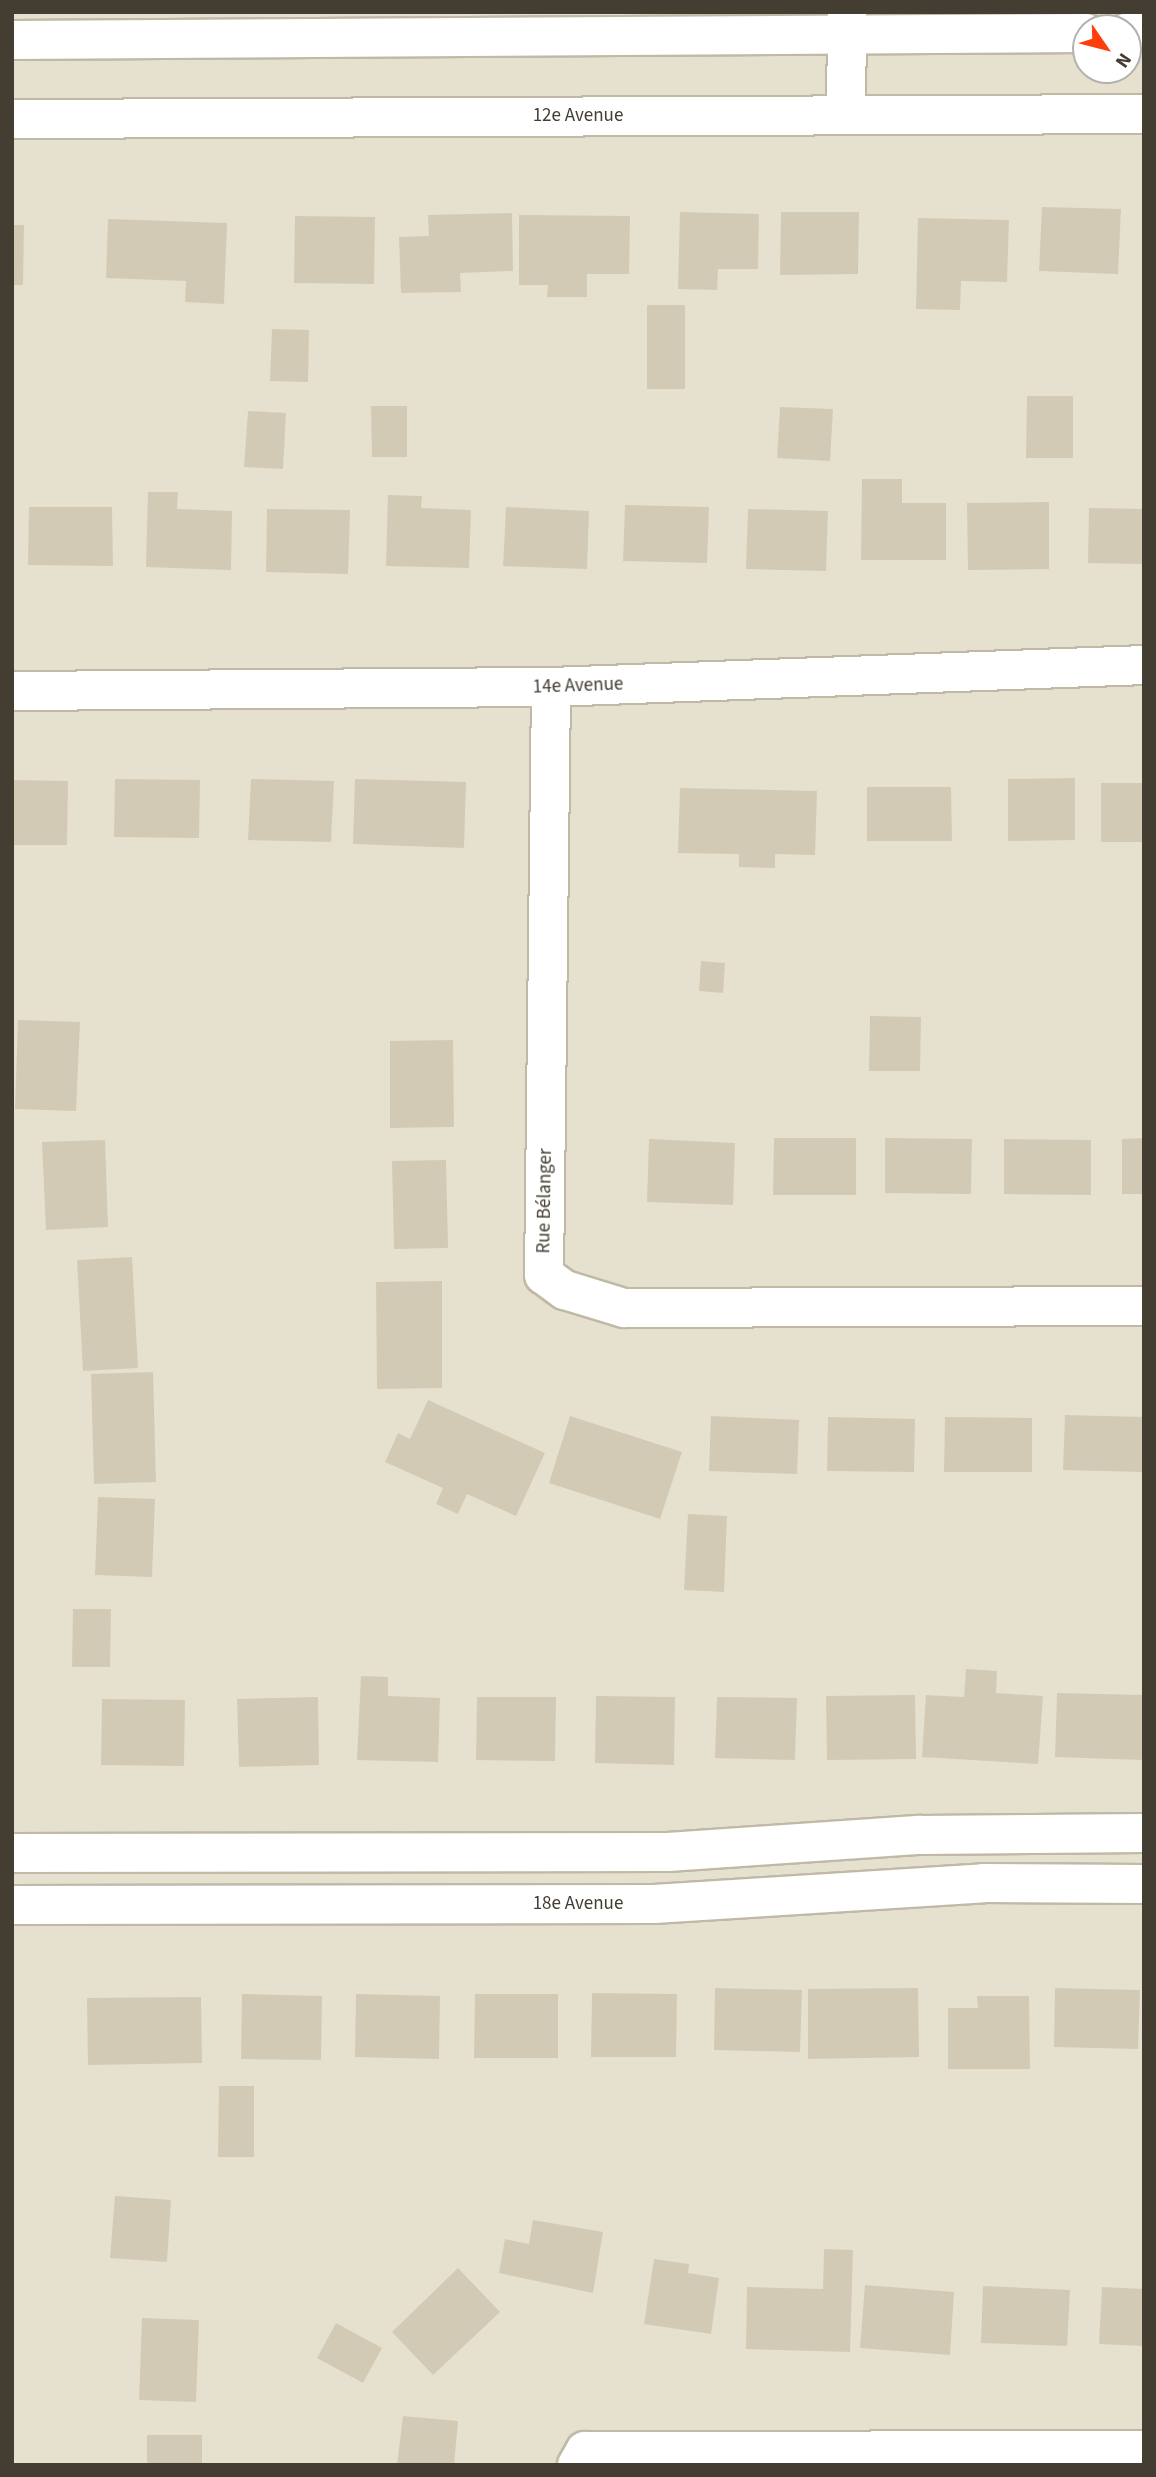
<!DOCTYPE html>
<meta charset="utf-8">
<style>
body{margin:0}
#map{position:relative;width:1156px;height:2477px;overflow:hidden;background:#f2eee1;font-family:"Source Sans 3",sans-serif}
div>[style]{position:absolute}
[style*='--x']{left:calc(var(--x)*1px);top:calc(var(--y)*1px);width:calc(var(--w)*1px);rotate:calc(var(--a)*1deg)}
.residential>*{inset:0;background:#e6e0cf}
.building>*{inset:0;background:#d3cab6}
.roads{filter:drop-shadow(2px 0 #c0b9a6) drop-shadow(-2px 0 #c0b9a6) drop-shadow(0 2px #c0b9a6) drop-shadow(0 -2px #c0b9a6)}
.street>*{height:38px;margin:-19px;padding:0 19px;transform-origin:19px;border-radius:19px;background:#fff}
span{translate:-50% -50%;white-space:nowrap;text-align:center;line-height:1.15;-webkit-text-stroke:5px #fff;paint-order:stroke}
.street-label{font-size:19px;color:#433d32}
.frame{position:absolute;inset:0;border:14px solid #433d32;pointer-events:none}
.north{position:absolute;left:1072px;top:14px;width:70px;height:70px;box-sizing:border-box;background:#fff;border:2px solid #b4b1ad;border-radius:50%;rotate:125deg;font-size:19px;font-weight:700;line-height:28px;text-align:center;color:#433d32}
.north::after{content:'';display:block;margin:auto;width:24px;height:32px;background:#ff3e0b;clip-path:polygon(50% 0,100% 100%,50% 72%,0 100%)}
</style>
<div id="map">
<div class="residential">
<i style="clip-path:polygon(evenodd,12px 12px,1144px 12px,1144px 2465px,12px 2465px,12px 12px,1086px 28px,1128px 28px,1128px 70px,1086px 70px,1086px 28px)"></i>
</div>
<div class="building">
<i style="clip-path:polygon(1042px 207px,1121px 209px,1118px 274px,1039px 271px)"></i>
<i style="clip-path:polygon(680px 212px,759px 214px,758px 269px,718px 269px,717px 290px,678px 289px)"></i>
<i style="clip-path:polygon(781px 212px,859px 212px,858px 274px,780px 275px)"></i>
<i style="clip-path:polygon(512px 213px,513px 271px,460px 273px,461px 292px,401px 293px,399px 237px,429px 236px,428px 215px)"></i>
<i style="clip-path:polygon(519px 215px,630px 216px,629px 274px,587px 274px,587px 297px,547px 297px,548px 285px,519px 285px)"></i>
<i style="clip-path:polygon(295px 216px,375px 217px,374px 284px,294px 283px)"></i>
<i style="clip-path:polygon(918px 218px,1009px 220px,1007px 282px,961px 281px,960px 310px,916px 309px)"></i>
<i style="clip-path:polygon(108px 219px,227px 223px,224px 304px,185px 302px,186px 281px,106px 278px)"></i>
<i style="clip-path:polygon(12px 225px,24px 225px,23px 285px,12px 285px)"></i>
<i style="clip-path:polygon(647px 305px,685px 305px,685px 389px,647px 389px)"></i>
<i style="clip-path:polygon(272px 329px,309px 330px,308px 382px,270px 381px)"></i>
<i style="clip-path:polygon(1027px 396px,1073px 396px,1073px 458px,1026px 458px)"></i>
<i style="clip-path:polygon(371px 406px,407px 406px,407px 457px,372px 457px)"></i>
<i style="clip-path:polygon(780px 407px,833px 409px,830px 461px,777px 458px)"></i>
<i style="clip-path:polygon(248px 411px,286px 413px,283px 469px,244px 467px)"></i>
<i style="clip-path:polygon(862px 479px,902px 479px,902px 503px,946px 503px,946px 560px,861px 560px)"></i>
<i style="clip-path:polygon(148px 492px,178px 492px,177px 509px,232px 511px,231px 570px,146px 567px)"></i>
<i style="clip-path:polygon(388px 495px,422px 496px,421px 508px,471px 510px,469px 568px,386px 566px)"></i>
<i style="clip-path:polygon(1049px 502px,1049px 569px,968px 570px,967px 503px)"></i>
<i style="clip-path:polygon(625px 505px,709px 507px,707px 563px,623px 561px)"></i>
<i style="clip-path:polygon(29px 507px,112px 507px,113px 566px,28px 565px)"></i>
<i style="clip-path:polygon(506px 507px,589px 511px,587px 569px,503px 566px)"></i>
<i style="clip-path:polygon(1089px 508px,1144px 509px,1144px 564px,1088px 563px)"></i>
<i style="clip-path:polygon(267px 509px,350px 510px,348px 574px,266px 572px)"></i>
<i style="clip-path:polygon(748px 509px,828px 511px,826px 571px,746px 569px)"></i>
<i style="clip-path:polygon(1075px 778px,1075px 840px,1008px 841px,1008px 779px)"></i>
<i style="clip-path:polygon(115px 779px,200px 780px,199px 838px,114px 837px)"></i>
<i style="clip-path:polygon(251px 779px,334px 781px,331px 842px,248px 840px)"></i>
<i style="clip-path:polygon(355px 779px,466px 782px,464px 848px,353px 844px)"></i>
<i style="clip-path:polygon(12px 780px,68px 781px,67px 845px,12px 845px)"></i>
<i style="clip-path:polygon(1101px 783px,1144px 783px,1144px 842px,1101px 842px)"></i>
<i style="clip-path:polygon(867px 787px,951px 787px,952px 841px,867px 841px)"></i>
<i style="clip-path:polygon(680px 788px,817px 791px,815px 855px,775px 854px,775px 868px,739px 867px,739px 854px,678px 853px)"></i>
<i style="clip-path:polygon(701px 961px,725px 963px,723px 993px,699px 991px)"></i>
<i style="clip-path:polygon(870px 1016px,921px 1017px,920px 1071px,869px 1071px)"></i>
<i style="clip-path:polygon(18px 1020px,80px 1022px,76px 1111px,15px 1109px)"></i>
<i style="clip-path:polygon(453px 1040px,454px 1127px,390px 1128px,390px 1041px)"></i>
<i style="clip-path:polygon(774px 1138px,856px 1138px,856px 1195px,773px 1195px)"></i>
<i style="clip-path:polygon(885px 1138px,972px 1139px,971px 1194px,885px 1193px)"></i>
<i style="clip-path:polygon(1144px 1138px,1144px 1194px,1122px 1194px,1122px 1139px)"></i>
<i style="clip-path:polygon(649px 1139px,735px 1143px,733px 1205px,647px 1202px)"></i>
<i style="clip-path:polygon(1004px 1139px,1091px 1140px,1091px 1195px,1004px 1194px)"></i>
<i style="clip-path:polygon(105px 1140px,108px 1227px,46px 1230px,42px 1142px)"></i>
<i style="clip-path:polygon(446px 1160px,448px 1248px,394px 1249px,392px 1161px)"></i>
<i style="clip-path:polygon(132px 1257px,138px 1368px,83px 1371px,77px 1260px)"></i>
<i style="clip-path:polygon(442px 1281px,442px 1388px,377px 1389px,376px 1282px)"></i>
<i style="clip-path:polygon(153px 1372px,156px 1482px,94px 1484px,91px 1374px)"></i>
<i style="clip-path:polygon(428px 1400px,545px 1453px,516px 1516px,467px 1494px,458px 1514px,436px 1504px,443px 1488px,385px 1462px,398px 1433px,410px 1439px)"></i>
<i style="clip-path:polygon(1065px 1415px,1144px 1417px,1144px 1472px,1063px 1470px)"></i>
<i style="clip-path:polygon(570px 1416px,682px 1452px,660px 1519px,549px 1483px)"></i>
<i style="clip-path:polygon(711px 1416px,799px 1420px,797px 1474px,709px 1471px)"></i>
<i style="clip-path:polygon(828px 1417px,915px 1419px,914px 1472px,827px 1471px)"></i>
<i style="clip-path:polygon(945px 1417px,1032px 1418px,1032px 1472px,944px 1472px)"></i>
<i style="clip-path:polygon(98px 1497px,155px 1499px,152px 1577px,95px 1575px)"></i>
<i style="clip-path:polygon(688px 1514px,727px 1516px,724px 1592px,684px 1590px)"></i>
<i style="clip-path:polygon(73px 1609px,111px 1609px,110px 1667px,72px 1667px)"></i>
<i style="clip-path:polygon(966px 1669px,997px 1671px,996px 1693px,1043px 1696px,1038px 1764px,922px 1757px,926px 1695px,964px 1697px)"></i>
<i style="clip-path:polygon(361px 1676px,388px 1677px,388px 1696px,440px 1698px,438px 1762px,357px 1760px)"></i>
<i style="clip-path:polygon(1057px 1693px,1144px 1695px,1144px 1760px,1055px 1757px)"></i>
<i style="clip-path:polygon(915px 1695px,916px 1759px,827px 1760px,826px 1696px)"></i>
<i style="clip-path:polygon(596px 1696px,675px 1697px,674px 1765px,595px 1763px)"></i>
<i style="clip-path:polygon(318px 1697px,319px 1765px,239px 1767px,237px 1699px)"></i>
<i style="clip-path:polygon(477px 1697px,556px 1697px,555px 1761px,476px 1760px)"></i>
<i style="clip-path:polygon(717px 1697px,797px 1698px,795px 1760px,715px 1758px)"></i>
<i style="clip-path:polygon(102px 1699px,185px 1700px,184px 1766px,101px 1765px)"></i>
<i style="clip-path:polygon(715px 1988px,802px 1990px,800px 2052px,714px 2050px)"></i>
<i style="clip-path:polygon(918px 1988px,919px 2057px,808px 2059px,808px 1989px)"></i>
<i style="clip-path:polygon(1055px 1988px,1140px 1990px,1138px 2049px,1054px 2047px)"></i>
<i style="clip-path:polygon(592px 1993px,677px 1994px,676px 2057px,591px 2057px)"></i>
<i style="clip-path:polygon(242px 1994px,322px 1996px,321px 2060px,241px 2059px)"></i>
<i style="clip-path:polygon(356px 1994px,440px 1996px,439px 2059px,355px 2057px)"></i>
<i style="clip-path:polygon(475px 1994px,558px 1994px,558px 2058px,474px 2058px)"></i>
<i style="clip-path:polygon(977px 1996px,1029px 1996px,1030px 2069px,948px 2069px,948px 2008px,978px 2008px)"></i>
<i style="clip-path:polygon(201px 1997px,202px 2063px,88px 2065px,87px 1998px)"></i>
<i style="clip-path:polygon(219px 2086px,254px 2086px,254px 2157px,218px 2157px)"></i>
<i style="clip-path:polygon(115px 2196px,171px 2200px,167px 2262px,110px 2258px)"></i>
<i style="clip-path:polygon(533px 2220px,603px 2232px,593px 2293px,499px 2273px,505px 2239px,529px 2244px)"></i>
<i style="clip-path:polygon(824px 2249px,853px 2250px,850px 2352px,746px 2349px,747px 2287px,823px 2289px)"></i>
<i style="clip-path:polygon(654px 2259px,689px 2264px,688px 2273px,719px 2278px,711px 2334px,644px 2324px)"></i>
<i style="clip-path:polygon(458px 2268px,500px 2312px,433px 2375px,392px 2332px)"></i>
<i style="clip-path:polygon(865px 2285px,954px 2292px,950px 2355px,860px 2348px)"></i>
<i style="clip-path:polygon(983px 2286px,1070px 2290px,1067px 2346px,981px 2343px)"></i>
<i style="clip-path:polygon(1102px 2287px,1144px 2289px,1144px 2346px,1099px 2344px)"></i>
<i style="clip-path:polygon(142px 2318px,199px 2320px,196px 2402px,139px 2400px)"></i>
<i style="clip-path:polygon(336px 2323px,382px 2348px,363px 2383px,317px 2358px)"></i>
<i style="clip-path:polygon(403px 2416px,458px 2421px,454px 2465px,397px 2465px)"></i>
<i style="clip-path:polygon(147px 2435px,202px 2435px,202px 2465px,147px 2465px)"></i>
</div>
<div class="roads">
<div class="street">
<i style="--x:1128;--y:32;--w:16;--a:0"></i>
<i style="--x:12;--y:40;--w:1074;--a:-0.37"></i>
<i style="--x:846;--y:115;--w:103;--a:-89.4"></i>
<i style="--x:12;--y:119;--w:1132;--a:-0.25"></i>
<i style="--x:551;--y:687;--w:588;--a:90.68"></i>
<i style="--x:544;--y:1275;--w:26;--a:36"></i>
<i style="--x:565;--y:1290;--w:62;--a:17"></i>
<i style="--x:624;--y:1308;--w:520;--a:-0.22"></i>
<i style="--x:12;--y:691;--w:539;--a:-0.43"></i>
<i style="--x:551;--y:687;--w:593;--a:-2.12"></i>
<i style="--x:12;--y:1853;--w:656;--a:-0.09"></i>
<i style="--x:668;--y:1852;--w:253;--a:-3.9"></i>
<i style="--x:920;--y:1835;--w:224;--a:-0.5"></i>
<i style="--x:12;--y:1905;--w:642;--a:-0.09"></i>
<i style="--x:654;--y:1904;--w:331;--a:-3.6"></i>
<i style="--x:984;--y:1883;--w:160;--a:0.4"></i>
<i style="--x:577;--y:2465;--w:16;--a:-60"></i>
<i style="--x:585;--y:2451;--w:559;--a:-0.1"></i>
</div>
</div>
<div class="street-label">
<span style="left:578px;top:116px">12e Avenue</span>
<span style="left:578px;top:686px;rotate:-2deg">14e Avenue</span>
<span style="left:545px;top:1201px;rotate:-89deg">Rue Bélanger</span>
<span style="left:578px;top:1904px">18e Avenue</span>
</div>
<div class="frame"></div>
<div class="north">N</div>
</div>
